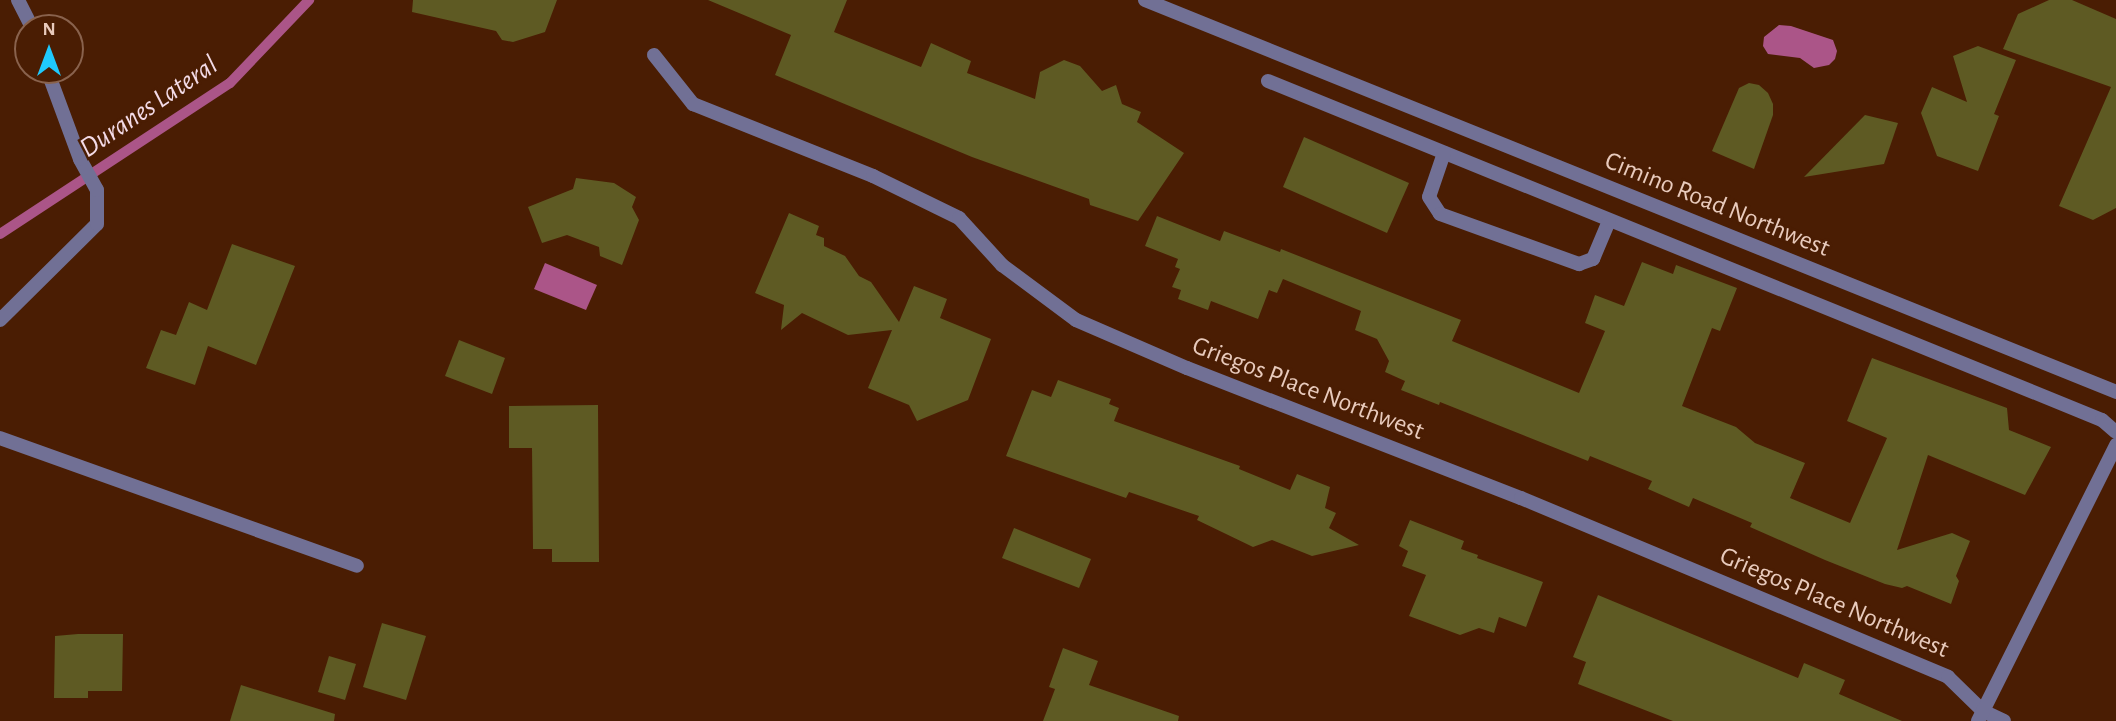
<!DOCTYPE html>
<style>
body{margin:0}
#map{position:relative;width:2116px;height:721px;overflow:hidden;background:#4a1d03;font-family:"Alegreya Sans",sans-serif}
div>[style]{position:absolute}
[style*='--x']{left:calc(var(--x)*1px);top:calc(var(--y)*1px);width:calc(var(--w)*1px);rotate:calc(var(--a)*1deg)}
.water>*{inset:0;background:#ab5588}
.stream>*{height:10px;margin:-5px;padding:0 5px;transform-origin:5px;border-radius:5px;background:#ab5588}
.building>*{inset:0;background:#5e5a23}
.lane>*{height:14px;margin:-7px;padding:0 7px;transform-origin:7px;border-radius:7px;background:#717095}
.street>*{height:14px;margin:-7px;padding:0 7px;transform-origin:7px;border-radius:7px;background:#717095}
span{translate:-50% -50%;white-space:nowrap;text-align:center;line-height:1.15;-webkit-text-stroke:5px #4a1d03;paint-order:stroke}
.street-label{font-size:26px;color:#e8cabc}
.water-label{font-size:28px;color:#f3dbe7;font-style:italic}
.north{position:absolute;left:14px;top:14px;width:70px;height:70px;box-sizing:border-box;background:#4a1d03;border:2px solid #89624d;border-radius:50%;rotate:0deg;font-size:19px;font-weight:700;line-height:28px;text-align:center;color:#e8cabc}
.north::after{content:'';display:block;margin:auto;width:24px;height:32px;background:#1fc9fd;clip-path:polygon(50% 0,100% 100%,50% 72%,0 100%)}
</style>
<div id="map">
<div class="water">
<i style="clip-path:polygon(1779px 25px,1791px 26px,1833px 40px,1837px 51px,1835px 59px,1829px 65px,1814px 68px,1800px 58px,1768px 54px,1763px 46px,1764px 37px)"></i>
<i style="clip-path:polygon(545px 263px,597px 285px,586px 310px,534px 289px)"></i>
</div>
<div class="stream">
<i style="--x:0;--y:234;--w:275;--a:-33.3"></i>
<i style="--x:230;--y:83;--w:115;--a:-46.4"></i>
</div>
<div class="building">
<i style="clip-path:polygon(413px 0,557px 0,545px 32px,513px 42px,502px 40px,496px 31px,412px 12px)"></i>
<i style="clip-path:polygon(708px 0,847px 0,834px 32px,921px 67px,931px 43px,971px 61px,967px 73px,1035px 99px,1040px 72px,1064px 60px,1080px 66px,1102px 91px,1116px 85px,1122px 104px,1141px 112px,1137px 122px,1184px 153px,1138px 221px,1090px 205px,1089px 199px,972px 157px,775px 75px,791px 35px)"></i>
<i style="clip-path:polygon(2049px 0,2072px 0,2116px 19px,2116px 208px,2093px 220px,2059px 206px,2111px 87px,2003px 49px,2018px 14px)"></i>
<i style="clip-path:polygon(1978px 46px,2016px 60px,1994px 114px,1999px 116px,1978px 171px,1937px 156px,1921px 113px,1932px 87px,1967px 102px,1953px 56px)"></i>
<i style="clip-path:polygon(1749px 83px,1759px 85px,1768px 93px,1773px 104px,1773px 115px,1754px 169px,1712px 151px,1739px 88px)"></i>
<i style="clip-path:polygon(1865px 115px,1898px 123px,1884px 164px,1804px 177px)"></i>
<i style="clip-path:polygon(1304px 137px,1409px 183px,1387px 233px,1283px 187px)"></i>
<i style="clip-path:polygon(576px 178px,614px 183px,636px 197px,632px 207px,639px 220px,622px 265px,600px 256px,599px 247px,567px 235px,542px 243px,528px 207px,573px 189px)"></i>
<i style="clip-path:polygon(789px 213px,819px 226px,816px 235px,824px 238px,824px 246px,845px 256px,859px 276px,871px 282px,899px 322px,914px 286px,947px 299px,940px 318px,991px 339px,968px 400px,917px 421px,909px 405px,868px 388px,892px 330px,848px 335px,802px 313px,781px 330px,784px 305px,755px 293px)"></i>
<i style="clip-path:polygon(1157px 216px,1220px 241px,1224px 231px,1280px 252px,1281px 249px,1461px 320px,1452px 341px,1579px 393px,1605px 331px,1585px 323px,1595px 295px,1624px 306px,1642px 262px,1673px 274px,1676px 265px,1737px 288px,1720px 331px,1712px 328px,1682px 406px,1736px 427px,1755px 443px,1805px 463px,1790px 498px,1850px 523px,1887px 438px,1847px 421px,1872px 358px,2007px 408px,2009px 430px,2051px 447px,2025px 495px,1928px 455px,1897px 550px,1952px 533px,1970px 541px,1956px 576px,1959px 581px,1951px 604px,1907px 586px,1902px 588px,1885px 584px,1825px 560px,1750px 527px,1752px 523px,1693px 498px,1689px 507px,1648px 489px,1652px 481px,1590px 456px,1588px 461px,1440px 402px,1439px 405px,1401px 390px,1405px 381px,1385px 372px,1389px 361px,1377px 339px,1355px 330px,1361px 311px,1283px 279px,1277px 293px,1269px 290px,1258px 319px,1211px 301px,1208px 310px,1178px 299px,1181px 290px,1172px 287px,1180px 269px,1175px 267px,1178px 259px,1145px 246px)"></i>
<i style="clip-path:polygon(232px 244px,295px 266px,256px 365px,208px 346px,195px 385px,146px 368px,161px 330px,176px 335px,189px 302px,207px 310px)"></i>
<i style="clip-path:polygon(459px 340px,505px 358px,492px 394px,445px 376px)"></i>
<i style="clip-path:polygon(1058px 380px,1111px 399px,1109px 404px,1119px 408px,1114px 421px,1240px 466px,1239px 469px,1290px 490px,1297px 474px,1330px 487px,1325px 508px,1336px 513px,1329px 528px,1359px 545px,1312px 556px,1272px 540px,1253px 547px,1197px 520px,1199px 516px,1129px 492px,1126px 498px,1006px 456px,1032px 390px,1051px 397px)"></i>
<i style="clip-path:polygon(598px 405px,599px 562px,552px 562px,552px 549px,533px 549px,532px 448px,509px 448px,509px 406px)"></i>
<i style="clip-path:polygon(1410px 520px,1464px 541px,1461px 549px,1478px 555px,1477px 558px,1543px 582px,1526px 627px,1499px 617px,1494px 633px,1479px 628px,1460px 635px,1409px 616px,1426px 575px,1402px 566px,1408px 551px,1399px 546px)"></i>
<i style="clip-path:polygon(1014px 528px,1091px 559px,1079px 588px,1002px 558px)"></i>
<i style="clip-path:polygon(1598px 595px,1798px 678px,1804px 663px,1845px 680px,1839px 694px,1902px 721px,1673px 721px,1578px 684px,1586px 662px,1573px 657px)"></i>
<i style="clip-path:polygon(382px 623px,426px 636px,406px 700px,363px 687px)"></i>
<i style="clip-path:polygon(78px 634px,123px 634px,122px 691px,88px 691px,88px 698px,54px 698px,55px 636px)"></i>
<i style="clip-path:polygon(1063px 648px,1098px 661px,1089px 685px,1179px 716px,1178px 721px,1043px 721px,1055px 689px,1049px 687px)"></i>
<i style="clip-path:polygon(329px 656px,356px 664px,345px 700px,318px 692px)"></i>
<i style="clip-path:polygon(241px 685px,335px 714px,334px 721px,230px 721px)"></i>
</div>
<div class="lane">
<i style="--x:18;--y:0;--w:31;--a:63"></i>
<i style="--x:1268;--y:81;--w:900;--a:22.12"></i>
<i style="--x:2102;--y:420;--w:18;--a:41"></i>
<i style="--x:1444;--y:153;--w:46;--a:108.8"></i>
<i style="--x:1429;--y:197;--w:20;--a:57"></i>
<i style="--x:1440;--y:214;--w:148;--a:19.8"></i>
<i style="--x:1579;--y:264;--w:15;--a:-20"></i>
<i style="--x:1593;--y:259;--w:41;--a:-67.2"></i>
<i style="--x:0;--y:320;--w:136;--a:-44.7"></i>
<i style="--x:97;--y:224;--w:34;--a:-90"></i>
<i style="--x:97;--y:190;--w:35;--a:-119"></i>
<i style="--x:80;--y:159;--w:95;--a:-110.3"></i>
<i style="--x:0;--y:438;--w:379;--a:19.7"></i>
</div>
<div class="street">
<i style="--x:1145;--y:0;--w:1047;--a:21.98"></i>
<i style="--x:654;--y:55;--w:63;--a:51.5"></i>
<i style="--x:693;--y:104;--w:194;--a:21.8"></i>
<i style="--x:873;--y:176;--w:96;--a:26"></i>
<i style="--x:959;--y:218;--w:64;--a:47.5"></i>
<i style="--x:1002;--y:265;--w:92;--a:36.6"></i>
<i style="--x:1076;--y:320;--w:121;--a:23.4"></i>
<i style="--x:1187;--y:368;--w:358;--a:21.3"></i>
<i style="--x:1521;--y:498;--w:463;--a:22.7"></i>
<i style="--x:1948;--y:677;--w:49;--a:44.2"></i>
<i style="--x:1983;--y:711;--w:23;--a:25"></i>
<i style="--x:1978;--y:721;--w:309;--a:-63.4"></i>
</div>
<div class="street-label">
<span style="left:1717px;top:205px;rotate:22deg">Cimino Road Northwest</span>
<span style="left:1308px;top:389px;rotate:21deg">Griegos Place Northwest</span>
<span style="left:1834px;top:603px;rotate:23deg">Griegos Place Northwest</span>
</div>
<div class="water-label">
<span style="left:149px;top:107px;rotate:-34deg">Duranes Lateral</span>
</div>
<div class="north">N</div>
</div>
